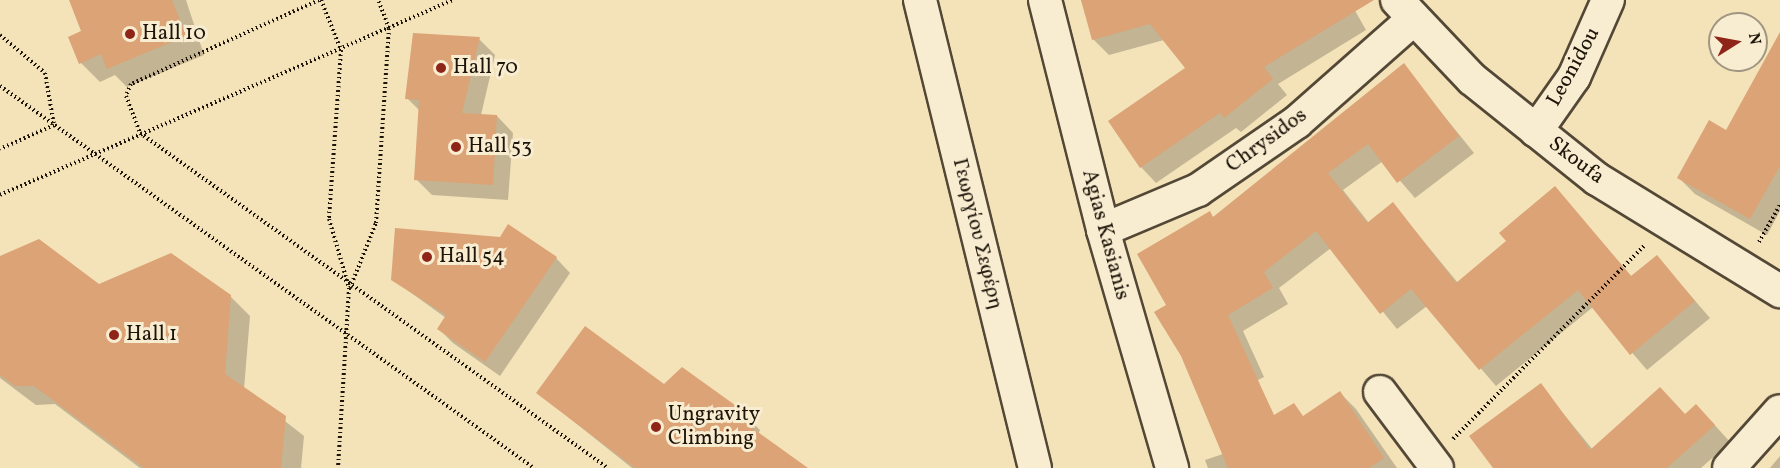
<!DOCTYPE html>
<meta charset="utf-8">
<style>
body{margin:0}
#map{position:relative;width:1780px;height:468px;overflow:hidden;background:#f4e2b8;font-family:Vollkorn,serif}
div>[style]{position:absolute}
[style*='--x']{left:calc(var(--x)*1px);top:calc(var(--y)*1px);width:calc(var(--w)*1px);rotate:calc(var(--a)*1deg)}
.shadow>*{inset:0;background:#0003}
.building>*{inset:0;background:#dba376}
.path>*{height:4px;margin-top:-2px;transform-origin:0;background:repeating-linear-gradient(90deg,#1d150a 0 1.5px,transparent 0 4.5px)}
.roads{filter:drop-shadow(2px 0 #534836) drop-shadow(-2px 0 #534836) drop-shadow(0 2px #534836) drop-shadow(0 -2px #534836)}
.minor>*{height:32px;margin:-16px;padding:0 16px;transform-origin:16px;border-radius:16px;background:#f8ecd1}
.dots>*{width:16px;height:16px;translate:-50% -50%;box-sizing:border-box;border:3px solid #f8ecd1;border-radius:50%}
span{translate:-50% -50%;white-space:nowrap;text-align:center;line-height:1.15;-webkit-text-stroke:6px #f8ecd1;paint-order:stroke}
.poi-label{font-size:21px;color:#1d150a}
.left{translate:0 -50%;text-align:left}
.street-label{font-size:21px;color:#1d150a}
.north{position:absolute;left:1708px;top:12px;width:60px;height:60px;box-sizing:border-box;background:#f8ecd1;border:2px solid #a09681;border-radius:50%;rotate:79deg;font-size:16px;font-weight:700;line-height:24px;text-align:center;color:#1d150a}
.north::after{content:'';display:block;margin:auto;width:21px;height:27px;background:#8f2418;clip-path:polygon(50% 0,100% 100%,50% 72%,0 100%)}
</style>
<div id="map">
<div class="shadow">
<i style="clip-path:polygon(70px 0,186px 0,204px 55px,127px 87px,115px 75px,100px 82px,81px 63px,83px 32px)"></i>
<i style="clip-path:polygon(1081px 0,1349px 0,1366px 30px,1278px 84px,1287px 95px,1241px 132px,1236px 128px,1156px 183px,1141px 167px,1187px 68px,1164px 40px,1109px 55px,1093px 39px)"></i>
<i style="clip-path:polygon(479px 39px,495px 55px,481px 115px,497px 116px,513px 133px,508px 200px,432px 195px,416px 179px,420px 111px,407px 98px)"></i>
<i style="clip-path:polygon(1780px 51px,1780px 211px,1767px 235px,1695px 194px,1679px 178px,1727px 132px)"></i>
<i style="clip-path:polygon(1403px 65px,1474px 153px,1415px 198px,1383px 161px,1343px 190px,1369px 223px,1393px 204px,1458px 283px,1508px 241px,1555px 188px,1632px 277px,1657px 257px,1710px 318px,1647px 370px,1593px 307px,1496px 386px,1427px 306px,1397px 329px,1331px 248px,1279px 288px,1288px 304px,1243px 331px,1264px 377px,1258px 380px,1286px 468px,1208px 468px,1205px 460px,1223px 454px,1168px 305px,1209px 213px,1214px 218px)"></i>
<i style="clip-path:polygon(0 258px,99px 286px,230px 296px,250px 316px,244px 389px,304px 436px,301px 468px,140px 468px,55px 404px,36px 405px,0 378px)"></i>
<i style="clip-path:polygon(556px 258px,570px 273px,500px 376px,453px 343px,439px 329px,446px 318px,392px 279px)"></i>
<i style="clip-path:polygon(1540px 385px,1593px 450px,1685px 415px,1712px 422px,1730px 442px,1701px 468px,1495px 468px)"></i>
<i style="clip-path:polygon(664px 386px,745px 415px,760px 430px,758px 434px,805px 468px,632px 468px,538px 393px)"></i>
<i style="clip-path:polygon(1340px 393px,1356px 409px,1397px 468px,1315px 468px)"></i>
<i style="clip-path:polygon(1780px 456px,1780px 468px,1770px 468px)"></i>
</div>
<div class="building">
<i style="clip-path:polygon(69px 0,172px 0,186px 36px,107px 69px,101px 54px,79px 64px,68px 37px,81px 31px)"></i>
<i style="clip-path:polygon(1081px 0,1374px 0,1264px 67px,1273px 79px,1224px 118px,1220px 113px,1140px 168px,1108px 121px,1185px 68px,1150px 24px,1092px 40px)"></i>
<i style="clip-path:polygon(1780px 32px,1780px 166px,1750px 219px,1677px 178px,1709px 120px,1726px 130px)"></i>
<i style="clip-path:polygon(413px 33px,480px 37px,462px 113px,497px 115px,493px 185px,414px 180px,419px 100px,405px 99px)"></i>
<i style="clip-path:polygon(1404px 63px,1459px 136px,1397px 183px,1368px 144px,1328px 173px,1367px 223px,1393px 202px,1456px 283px,1506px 241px,1499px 233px,1555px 186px,1631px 276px,1657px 255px,1695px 301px,1630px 355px,1578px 290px,1479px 370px,1411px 289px,1380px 314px,1316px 231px,1264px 272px,1273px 288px,1228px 315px,1274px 415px,1294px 403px,1303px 416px,1340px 391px,1384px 458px,1369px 468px,1228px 468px,1181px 356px,1154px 312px,1166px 305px,1137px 254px,1210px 211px,1213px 217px)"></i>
<i style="clip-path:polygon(508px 224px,557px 257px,485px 362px,437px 329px,446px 315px,391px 280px,395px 228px,500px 237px)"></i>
<i style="clip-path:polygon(39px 239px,99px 284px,171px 253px,231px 295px,225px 374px,286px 416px,281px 468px,144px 468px,34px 386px,15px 386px,0 375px,0 256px)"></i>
<i style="clip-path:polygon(585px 326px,664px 384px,682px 367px,746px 413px,741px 420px,808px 468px,635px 468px,536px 393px)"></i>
<i style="clip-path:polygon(1541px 383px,1590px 450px,1660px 387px,1685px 414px,1696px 404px,1715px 425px,1667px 468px,1493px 468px,1469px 436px)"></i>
</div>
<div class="path">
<i style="--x:319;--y:0;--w:206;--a:155.9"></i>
<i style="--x:131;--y:84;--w:13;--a:113"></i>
<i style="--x:126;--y:96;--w:40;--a:69"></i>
<i style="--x:140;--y:133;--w:576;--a:35.6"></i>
<i style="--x:321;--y:0;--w:54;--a:68.2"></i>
<i style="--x:341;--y:50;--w:169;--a:94.1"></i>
<i style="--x:329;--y:219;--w:72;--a:73.8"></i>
<i style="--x:349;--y:288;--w:180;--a:93.5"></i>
<i style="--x:0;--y:35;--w:59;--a:40.2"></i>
<i style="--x:45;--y:73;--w:53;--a:80.2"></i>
<i style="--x:54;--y:125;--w:59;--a:156"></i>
<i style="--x:0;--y:86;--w:657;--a:35.58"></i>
<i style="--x:0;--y:195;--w:493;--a:-23.3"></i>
<i style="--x:1759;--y:242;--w:43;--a:-60.4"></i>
<i style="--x:350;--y:288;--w:70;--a:-68.2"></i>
<i style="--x:376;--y:223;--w:195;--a:-86.2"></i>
<i style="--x:389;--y:28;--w:30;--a:-111"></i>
<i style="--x:1453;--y:439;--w:274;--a:-45.3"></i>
</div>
<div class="roads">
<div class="minor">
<i style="--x:920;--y:0;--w:482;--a:76.2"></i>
<i style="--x:1045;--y:0;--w:237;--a:75.8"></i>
<i style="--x:1103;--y:230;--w:248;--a:73.8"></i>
<i style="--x:1397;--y:0;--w:109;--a:46.5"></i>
<i style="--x:1472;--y:79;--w:160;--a:38.7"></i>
<i style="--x:1597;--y:179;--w:215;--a:31.5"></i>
<i style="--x:1536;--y:131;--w:66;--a:-54.9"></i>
<i style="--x:1574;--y:77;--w:84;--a:-66.2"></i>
<i style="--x:1103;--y:230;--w:103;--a:-22.8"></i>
<i style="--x:1198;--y:190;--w:120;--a:-34.5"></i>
<i style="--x:1297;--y:122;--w:152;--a:-41.5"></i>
<i style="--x:1380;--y:392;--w:95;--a:53.1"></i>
<i style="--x:1729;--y:468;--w:76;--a:-48.2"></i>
</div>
</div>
<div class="dots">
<i style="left:130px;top:34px;background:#8f2418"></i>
<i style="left:441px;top:68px;background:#8f2418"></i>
<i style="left:456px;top:147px;background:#8f2418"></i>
<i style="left:427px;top:257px;background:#8f2418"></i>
<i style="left:114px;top:335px;background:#8f2418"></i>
<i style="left:656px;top:427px;background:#8f2418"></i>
</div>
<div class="poi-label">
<span class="left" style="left:142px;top:34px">Hall 10</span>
<span class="left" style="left:453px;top:68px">Hall 70</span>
<span class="left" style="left:468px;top:147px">Hall 53</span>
<span class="left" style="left:439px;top:257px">Hall 54</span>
<span class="left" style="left:126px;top:335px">Hall 1</span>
<span class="left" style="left:668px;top:427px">Ungravity<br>Climbing</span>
</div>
<div class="street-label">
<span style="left:1574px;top:67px;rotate:-61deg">Leonidou</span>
<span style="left:1267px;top:141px;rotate:-36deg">Chrysidos</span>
<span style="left:1576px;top:161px;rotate:37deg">Skoufa</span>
<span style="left:977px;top:234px;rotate:76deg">Γεωργίου Σεφέρη</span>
<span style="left:1105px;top:235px;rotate:75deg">Agias Kasianis</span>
</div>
<div class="north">N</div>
</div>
